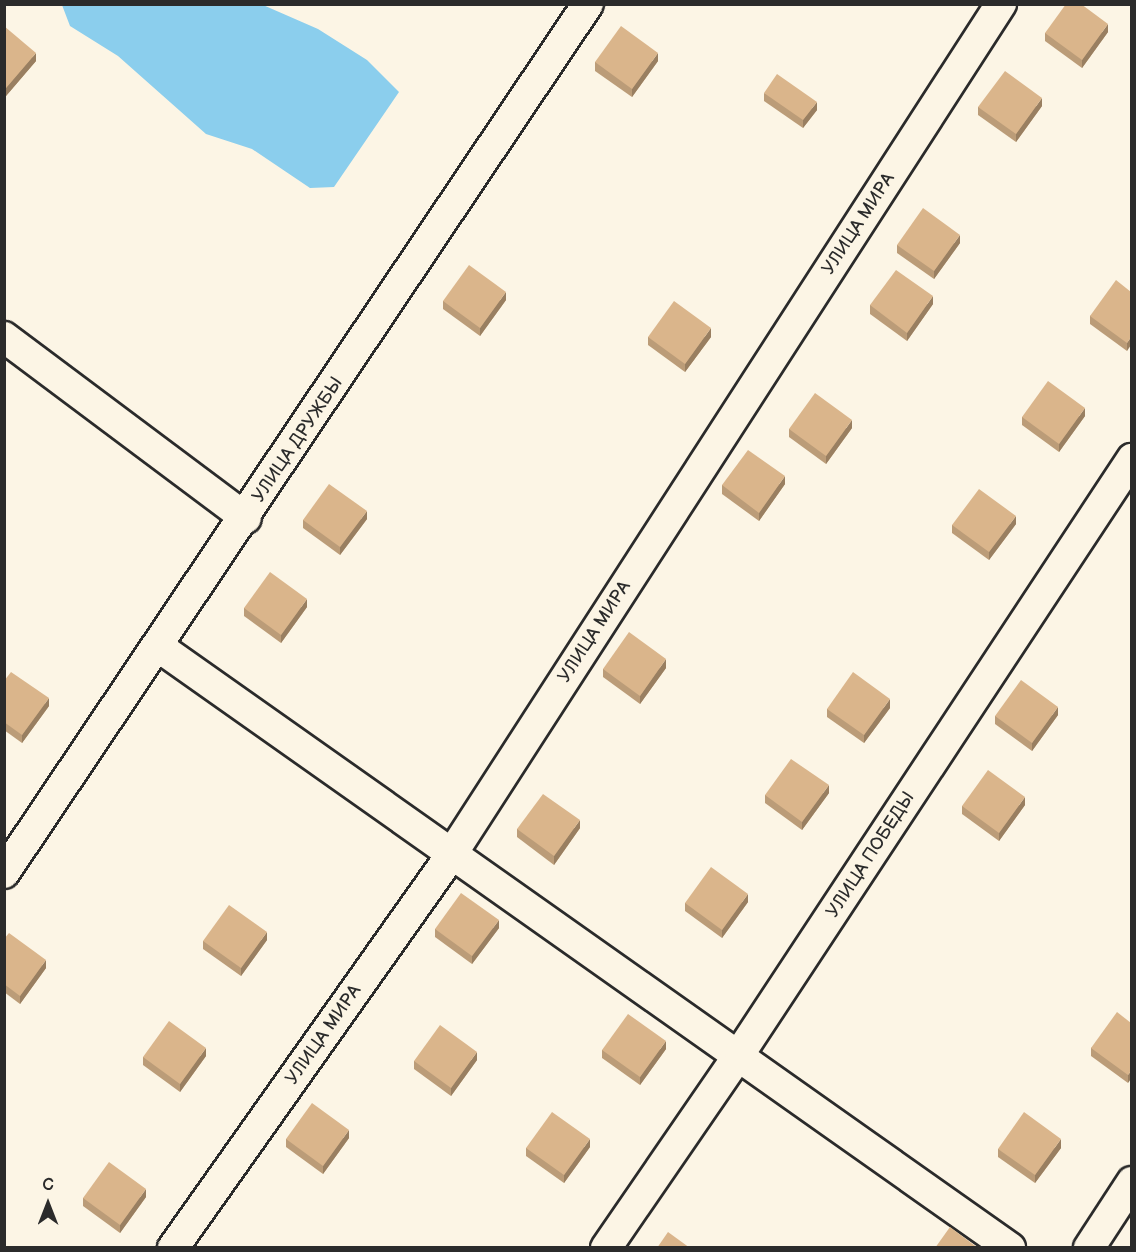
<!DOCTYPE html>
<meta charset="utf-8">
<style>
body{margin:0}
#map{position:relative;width:1136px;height:1252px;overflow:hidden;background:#fcf5e5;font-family:"Balsamiq Sans",sans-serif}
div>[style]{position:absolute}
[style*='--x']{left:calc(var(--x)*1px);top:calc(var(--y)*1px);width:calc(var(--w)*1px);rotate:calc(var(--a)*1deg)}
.water>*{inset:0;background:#8bceed}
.roads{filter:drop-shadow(2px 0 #2b2b2b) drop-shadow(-2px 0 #2b2b2b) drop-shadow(0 2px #2b2b2b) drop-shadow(0 -2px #2b2b2b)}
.minor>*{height:30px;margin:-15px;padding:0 15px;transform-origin:15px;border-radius:15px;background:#fcf5e5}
.wall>*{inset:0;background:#bb9c78}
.shaded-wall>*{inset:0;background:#997f61}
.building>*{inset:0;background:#dab58b}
span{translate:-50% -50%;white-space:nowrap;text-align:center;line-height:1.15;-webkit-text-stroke:4.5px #fcf5e5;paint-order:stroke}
.street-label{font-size:18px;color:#2b2b2b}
.frame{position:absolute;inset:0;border:6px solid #2b2b2b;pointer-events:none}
.north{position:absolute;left:18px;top:1174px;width:60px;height:60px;-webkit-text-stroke:4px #fcf5e5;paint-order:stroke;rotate:0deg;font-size:16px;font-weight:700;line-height:24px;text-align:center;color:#2b2b2b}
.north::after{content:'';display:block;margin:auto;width:21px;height:27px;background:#2b2b2b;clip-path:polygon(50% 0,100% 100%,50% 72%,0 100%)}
</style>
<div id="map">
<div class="water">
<i style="clip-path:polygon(62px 5px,263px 5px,318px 29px,367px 60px,399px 92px,334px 187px,310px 188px,252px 149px,206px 134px,118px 56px,70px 26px)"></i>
</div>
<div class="roads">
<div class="minor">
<i style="--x:4;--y:337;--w:302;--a:36.8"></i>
<i style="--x:159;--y:647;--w:1042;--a:35.23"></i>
<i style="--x:4;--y:873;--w:1047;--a:-56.1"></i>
<i style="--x:173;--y:1248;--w:485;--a:-54.7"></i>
<i style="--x:453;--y:852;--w:1010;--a:-57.13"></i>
<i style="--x:606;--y:1248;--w:237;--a:-55.5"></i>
<i style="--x:740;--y:1053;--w:712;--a:-56.58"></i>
<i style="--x:1089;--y:1248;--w:79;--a:-56.9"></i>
</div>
</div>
<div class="wall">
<i style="clip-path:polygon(4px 26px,36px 61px,6px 96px,4px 94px)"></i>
<i style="clip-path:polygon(1108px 32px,1082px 68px,1045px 41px,1045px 33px)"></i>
<i style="clip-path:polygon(658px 61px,632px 97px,595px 71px,595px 62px)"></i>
<i style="clip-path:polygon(764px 93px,817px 110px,803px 128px,764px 101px)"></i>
<i style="clip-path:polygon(1042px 106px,1016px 142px,978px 115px,978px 107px)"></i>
<i style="clip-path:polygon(960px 243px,934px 279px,897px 253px,897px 245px)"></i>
<i style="clip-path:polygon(1131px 292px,1127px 351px,1090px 324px,1090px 316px)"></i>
<i style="clip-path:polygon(506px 300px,480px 336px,443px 309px,443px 301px)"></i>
<i style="clip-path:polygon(933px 304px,907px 341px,870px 314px,870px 305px)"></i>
<i style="clip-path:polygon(648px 337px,711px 337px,685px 372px,648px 345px)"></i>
<i style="clip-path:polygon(1085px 416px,1059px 452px,1022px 425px,1022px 417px)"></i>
<i style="clip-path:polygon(852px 428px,826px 464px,789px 437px,789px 429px)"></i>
<i style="clip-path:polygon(785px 484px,759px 521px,722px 494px,722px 485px)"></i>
<i style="clip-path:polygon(367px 519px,340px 555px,303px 528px,303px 520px)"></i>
<i style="clip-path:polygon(1016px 524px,989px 560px,952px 533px,952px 525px)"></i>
<i style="clip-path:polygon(307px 607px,281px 643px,244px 616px,244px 608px)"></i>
<i style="clip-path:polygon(666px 668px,640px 704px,603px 677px,603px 669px)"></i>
<i style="clip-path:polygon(4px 681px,49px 706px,22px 743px,4px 730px)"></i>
<i style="clip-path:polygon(890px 708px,864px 743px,827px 717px,827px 709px)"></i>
<i style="clip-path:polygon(1058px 715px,1032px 751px,995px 724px,995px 716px)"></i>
<i style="clip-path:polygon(829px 793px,802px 830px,765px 803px,765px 795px)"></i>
<i style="clip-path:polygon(1025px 805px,999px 841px,962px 814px,962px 806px)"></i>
<i style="clip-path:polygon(580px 828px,554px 865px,517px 837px,517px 829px)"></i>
<i style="clip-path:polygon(748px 902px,722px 938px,685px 911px,685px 903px)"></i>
<i style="clip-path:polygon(499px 928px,472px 964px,435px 937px,435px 929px)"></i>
<i style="clip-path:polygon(4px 939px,46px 968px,20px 1004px,4px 992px)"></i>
<i style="clip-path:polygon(267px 940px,241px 976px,203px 949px,203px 941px)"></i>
<i style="clip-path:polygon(1131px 1023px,1128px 1083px,1091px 1056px,1091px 1048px)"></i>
<i style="clip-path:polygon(666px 1049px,640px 1085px,602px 1058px,602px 1050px)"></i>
<i style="clip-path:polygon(206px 1056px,180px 1092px,143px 1065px,143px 1057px)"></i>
<i style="clip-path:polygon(477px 1060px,451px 1096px,414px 1069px,414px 1061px)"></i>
<i style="clip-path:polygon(349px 1138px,323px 1174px,286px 1147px,286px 1139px)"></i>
<i style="clip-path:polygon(590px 1147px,564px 1183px,526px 1156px,526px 1148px)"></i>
<i style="clip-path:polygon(1061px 1148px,1035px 1183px,998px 1157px,998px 1149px)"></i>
<i style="clip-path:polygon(146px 1197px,120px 1233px,83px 1206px,83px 1198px)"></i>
</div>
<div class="shaded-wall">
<i style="clip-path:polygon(1108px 24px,1108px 32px,1082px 68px,1082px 60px)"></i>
<i style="clip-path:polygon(36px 53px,36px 61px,6px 96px,6px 88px)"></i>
<i style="clip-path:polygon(658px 53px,658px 61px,632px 97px,632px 89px)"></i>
<i style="clip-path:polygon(1042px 98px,1042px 106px,1016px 142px,1016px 134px)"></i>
<i style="clip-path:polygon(817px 102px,817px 110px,803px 128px,803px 120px)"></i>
<i style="clip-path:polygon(960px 235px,960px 243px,934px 279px,934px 271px)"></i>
<i style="clip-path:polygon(506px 292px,506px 300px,480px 336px,480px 328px)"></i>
<i style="clip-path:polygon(933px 296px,933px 304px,907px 341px,907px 333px)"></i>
<i style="clip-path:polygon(711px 328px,711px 337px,685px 372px,685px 364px)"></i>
<i style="clip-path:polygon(1131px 337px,1131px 345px,1127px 351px,1127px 343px)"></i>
<i style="clip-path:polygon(1085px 408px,1085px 416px,1059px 452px,1059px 444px)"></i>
<i style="clip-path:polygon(852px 420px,852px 428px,826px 464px,826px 456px)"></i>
<i style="clip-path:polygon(785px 476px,785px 484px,759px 521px,759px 513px)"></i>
<i style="clip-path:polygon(367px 511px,367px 519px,340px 555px,340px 547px)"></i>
<i style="clip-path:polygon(1016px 516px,1016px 524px,989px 560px,989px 552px)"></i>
<i style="clip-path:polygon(307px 599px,307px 607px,281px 643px,281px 635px)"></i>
<i style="clip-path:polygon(666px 659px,666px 668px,640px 704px,640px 696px)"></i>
<i style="clip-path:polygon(49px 698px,49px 706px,22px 743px,22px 735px)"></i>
<i style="clip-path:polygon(890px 699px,890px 708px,864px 743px,864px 735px)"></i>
<i style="clip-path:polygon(1058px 707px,1058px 715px,1032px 751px,1032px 743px)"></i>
<i style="clip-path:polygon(829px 785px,829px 793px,802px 830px,802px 822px)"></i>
<i style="clip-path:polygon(1025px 797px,1025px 805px,999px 841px,999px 833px)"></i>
<i style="clip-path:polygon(580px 820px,580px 828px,554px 865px,554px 856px)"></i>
<i style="clip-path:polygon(748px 894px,748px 902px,722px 938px,722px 930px)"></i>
<i style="clip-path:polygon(499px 920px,499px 928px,472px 964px,472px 956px)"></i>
<i style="clip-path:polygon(267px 932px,267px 940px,241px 976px,241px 968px)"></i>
<i style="clip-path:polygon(46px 960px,46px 968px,20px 1004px,20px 996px)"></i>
<i style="clip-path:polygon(666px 1041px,666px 1049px,640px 1085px,640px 1077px)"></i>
<i style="clip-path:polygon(206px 1048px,206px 1056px,180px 1092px,180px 1084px)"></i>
<i style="clip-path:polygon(477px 1052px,477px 1060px,451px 1096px,451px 1088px)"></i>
<i style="clip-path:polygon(1131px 1071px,1131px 1079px,1128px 1083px,1128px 1075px)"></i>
<i style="clip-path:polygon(349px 1130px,349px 1138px,323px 1174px,323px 1166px)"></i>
<i style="clip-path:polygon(590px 1139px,590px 1147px,564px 1183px,564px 1175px)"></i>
<i style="clip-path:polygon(1061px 1139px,1061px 1148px,1035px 1183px,1035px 1175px)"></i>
<i style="clip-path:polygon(146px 1189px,146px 1197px,120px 1233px,120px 1225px)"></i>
</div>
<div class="building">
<i style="clip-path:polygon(1066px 4px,1081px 4px,1108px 24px,1082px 60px,1045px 33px)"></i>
<i style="clip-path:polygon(4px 26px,36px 53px,6px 88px,4px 86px)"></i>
<i style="clip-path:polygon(621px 26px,658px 53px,632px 89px,595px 62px)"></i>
<i style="clip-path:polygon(1005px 71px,1042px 98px,1016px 134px,978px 107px)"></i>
<i style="clip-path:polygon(777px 74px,817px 102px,803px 120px,764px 93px)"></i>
<i style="clip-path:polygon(923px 208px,960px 235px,934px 271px,897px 245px)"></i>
<i style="clip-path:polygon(469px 265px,506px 292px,480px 328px,443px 301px)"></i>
<i style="clip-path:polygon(896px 270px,933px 296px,907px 333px,870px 305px)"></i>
<i style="clip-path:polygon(1116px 280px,1131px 292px,1131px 337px,1127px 343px,1090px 316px)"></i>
<i style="clip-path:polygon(674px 301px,711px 328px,685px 364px,648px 337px)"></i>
<i style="clip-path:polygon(1048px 381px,1085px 408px,1059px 444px,1022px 417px)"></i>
<i style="clip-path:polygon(815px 393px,852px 420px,826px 456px,789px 429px)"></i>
<i style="clip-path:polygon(748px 450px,785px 476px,759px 513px,722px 485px)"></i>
<i style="clip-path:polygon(329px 484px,367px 511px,340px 547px,303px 520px)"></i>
<i style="clip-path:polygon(979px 489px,1016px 516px,989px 552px,952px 525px)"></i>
<i style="clip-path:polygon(270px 572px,307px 599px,281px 635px,244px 608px)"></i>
<i style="clip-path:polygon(629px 632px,666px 659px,640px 696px,603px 669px)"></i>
<i style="clip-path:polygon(11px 672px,49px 698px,22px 735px,4px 722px,4px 681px)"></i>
<i style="clip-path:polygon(853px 672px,890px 699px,864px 735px,827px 709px)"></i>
<i style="clip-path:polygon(1021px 680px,1058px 707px,1032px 743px,995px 716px)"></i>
<i style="clip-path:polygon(791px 759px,829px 785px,802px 822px,765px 795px)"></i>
<i style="clip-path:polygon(988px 770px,1025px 797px,999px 833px,962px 806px)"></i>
<i style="clip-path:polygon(543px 794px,580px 820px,554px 856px,517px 829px)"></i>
<i style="clip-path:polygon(711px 867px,748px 894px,722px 930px,685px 903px)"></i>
<i style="clip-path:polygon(461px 893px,499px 920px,472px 956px,435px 929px)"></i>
<i style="clip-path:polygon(229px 905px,267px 932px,241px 968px,203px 941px)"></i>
<i style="clip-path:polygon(9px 933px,46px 960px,20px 996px,4px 984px,4px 939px)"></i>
<i style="clip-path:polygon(1117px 1012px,1131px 1023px,1131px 1071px,1128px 1075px,1091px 1048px)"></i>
<i style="clip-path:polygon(628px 1014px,666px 1041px,640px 1077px,602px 1050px)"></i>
<i style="clip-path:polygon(169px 1021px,206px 1048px,180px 1084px,143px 1057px)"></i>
<i style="clip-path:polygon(440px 1025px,477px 1052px,451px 1088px,414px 1061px)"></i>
<i style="clip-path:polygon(312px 1103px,349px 1130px,323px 1166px,286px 1139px)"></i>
<i style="clip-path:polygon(552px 1112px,590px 1139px,564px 1175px,526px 1148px)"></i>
<i style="clip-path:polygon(1024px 1112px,1061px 1139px,1035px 1175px,998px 1149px)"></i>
<i style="clip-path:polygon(109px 1162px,146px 1189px,120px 1225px,83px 1198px)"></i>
<i style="clip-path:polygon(950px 1227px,978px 1248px,935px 1248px)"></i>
<i style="clip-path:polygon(668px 1232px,690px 1248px,657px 1248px)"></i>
</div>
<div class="street-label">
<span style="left:859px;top:224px;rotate:-57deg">УЛИЦА МИРА</span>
<span style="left:298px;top:440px;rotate:-56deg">УЛИЦА ДРУЖБЫ</span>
<span style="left:595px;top:632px;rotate:-57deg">УЛИЦА МИРА</span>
<span style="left:871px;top:855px;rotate:-57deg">УЛИЦА ПОБЕДЫ</span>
<span style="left:324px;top:1035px;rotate:-55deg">УЛИЦА МИРА</span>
</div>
<div class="frame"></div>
<div class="north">С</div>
</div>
